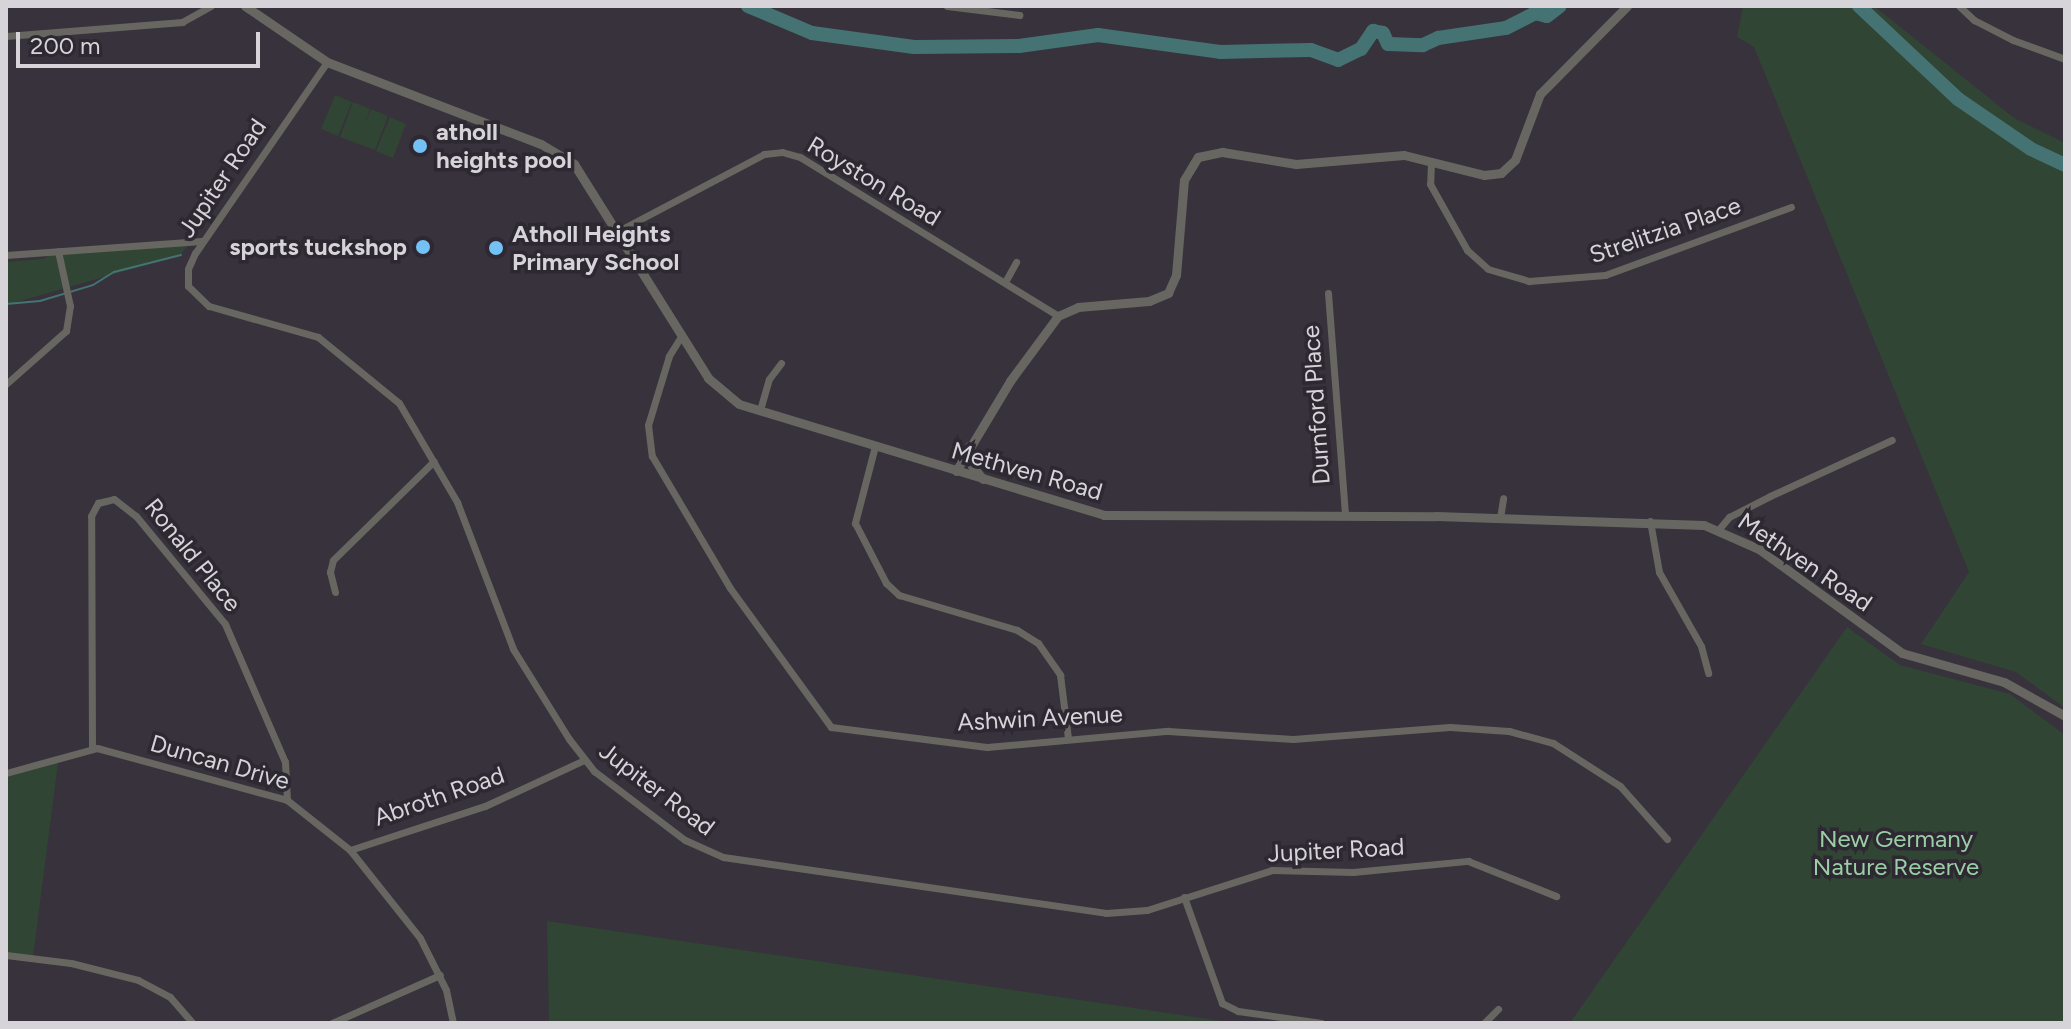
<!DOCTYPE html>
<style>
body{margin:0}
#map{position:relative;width:2071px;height:1029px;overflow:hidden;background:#37323b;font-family:Figtree,sans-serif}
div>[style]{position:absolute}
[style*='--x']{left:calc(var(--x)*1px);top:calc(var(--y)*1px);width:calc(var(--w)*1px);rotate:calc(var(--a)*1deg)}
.green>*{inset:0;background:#314535}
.stream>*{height:2px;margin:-1px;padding:0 1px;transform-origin:1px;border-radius:1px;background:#457373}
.river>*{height:14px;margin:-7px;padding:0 7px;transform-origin:7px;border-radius:7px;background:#457373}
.minor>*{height:7px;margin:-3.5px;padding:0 3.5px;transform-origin:3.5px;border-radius:3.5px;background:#686661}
.tertiary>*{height:9px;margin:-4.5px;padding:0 4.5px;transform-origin:4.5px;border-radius:4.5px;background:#686661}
.dots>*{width:22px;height:22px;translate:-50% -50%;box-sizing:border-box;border:4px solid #2d2831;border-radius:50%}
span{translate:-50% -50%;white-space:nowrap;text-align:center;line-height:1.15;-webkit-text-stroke:7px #2d2831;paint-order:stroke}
.poi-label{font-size:24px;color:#d6d4d9;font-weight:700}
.left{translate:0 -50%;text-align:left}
.right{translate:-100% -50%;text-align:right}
.street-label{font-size:24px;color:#d6d4d9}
.park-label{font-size:24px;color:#9acfa6}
.frame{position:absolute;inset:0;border:8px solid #d6d4d9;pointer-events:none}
.scale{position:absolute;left:16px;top:32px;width:244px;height:36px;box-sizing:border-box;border:4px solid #d6d4d9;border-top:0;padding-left:10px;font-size:24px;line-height:28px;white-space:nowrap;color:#d6d4d9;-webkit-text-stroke:6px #2d2831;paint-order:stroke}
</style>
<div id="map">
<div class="green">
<i style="clip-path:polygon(1743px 6px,1874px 6px,2014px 118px,2065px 143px,2065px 708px,2016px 672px,1921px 644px,1969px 572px,1754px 47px,1737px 37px)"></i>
<i style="clip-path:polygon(335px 95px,352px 102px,338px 136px,321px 129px)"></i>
<i style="clip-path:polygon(353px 102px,370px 109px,364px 127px,371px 109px,388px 116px,375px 150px,340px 137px)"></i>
<i style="clip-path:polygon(390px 117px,406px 124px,393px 158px,376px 151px)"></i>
<i style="clip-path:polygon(191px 240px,181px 255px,6px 305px,6px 262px,43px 259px,58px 251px)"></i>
<i style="clip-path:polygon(1847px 627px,1900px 665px,2010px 694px,2065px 735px,2065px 1023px,1570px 1023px)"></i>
<i style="clip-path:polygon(59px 755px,33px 957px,6px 955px,6px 773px)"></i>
<i style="clip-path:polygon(547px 921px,1235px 1023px,549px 1023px)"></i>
</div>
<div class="stream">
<i style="--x:6;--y:304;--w:34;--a:-5"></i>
<i style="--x:40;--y:301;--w:55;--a:-16.8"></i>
<i style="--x:93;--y:285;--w:25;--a:-32"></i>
<i style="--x:114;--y:272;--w:69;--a:-14.2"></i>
</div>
<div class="river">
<i style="--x:748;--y:6;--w:69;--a:22.9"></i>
<i style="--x:812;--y:33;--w:103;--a:7.8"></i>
<i style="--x:914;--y:47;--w:105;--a:-0.5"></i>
<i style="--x:1019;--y:46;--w:80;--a:-7.9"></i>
<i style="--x:1098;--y:35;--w:123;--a:7.9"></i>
<i style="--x:1220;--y:52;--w:91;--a:-1.3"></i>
<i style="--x:1311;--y:50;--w:29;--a:20"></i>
<i style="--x:1338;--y:60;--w:25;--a:-26"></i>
<i style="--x:1361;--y:49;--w:22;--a:-56"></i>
<i style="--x:1373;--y:31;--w:10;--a:11"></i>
<i style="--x:1383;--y:33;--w:12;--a:66"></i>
<i style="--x:1388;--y:44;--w:35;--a:2"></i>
<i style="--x:1423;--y:45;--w:17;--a:-25"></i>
<i style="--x:1438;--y:38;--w:69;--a:-8.4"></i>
<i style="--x:1506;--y:28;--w:33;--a:-27"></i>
<i style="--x:1535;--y:13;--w:12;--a:14"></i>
<i style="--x:1547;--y:16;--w:16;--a:-38"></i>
<i style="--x:1859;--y:6;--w:136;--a:43.2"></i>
<i style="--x:1958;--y:99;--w:88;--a:34.4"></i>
<i style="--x:2031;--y:149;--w:38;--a:25"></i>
</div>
<div class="minor">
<i style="--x:947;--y:6;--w:73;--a:7.1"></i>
<i style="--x:1959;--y:6;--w:21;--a:43"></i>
<i style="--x:1974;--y:20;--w:44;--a:27.1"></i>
<i style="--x:2013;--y:40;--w:55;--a:20.1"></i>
<i style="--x:6;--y:36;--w:177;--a:-4.5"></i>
<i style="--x:182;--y:22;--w:33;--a:-29"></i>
<i style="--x:327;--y:62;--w:232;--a:124.6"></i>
<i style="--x:195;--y:253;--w:17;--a:114"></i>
<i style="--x:188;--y:269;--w:17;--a:90"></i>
<i style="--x:188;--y:286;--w:29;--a:44"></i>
<i style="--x:209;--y:306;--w:113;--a:15.9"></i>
<i style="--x:318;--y:337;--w:104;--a:39.2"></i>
<i style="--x:399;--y:403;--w:115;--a:59.6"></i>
<i style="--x:457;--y:502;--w:157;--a:69.1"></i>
<i style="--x:513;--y:649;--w:106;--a:58.1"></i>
<i style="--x:569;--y:739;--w:41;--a:52"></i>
<i style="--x:594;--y:771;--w:114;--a:37.2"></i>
<i style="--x:685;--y:840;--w:42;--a:24.1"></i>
<i style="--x:723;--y:857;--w:387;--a:8.3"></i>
<i style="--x:1106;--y:913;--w:41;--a:-4.2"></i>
<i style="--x:1147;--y:910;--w:131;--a:-17.7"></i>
<i style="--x:1272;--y:870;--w:81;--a:1.4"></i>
<i style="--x:1353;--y:872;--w:116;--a:-5.5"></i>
<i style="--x:1468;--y:861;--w:95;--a:21.7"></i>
<i style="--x:1431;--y:161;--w:23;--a:92"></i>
<i style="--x:1430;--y:184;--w:76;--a:60.7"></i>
<i style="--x:1467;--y:250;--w:28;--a:42"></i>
<i style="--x:1488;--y:269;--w:43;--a:16.3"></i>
<i style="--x:1529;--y:281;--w:76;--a:-4.5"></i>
<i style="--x:1605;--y:275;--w:198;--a:-20.1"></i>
<i style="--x:620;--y:230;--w:163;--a:-27.8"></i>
<i style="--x:764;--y:154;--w:18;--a:-6"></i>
<i style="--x:782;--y:152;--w:19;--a:16"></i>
<i style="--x:800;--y:157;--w:303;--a:31.6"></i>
<i style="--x:6;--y:255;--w:196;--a:-4.1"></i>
<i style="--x:1005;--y:282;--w:23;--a:-61"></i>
<i style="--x:1328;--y:293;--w:223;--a:85.6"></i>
<i style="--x:682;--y:335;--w:25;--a:122"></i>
<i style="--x:669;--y:356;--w:72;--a:106.9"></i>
<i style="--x:648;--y:425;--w:31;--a:83"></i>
<i style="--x:652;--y:456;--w:153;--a:59.4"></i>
<i style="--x:730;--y:588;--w:172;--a:54"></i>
<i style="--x:831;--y:727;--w:157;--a:7.3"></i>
<i style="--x:987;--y:747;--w:182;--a:-5.1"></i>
<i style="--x:1168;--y:731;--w:125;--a:3.7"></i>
<i style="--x:1293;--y:739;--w:157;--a:-4.4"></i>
<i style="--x:1450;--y:727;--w:59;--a:3.9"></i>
<i style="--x:1509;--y:731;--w:46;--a:15.3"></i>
<i style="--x:1553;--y:743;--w:80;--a:32.7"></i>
<i style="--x:1620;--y:786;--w:71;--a:48.4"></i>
<i style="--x:6;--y:384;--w:80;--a:-41.5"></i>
<i style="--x:66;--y:331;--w:25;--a:-81"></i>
<i style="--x:70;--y:306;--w:56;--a:-102.3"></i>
<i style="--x:760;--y:410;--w:32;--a:-74"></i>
<i style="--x:769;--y:379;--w:20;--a:-53"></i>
<i style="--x:875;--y:446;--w:80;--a:104.6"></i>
<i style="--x:855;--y:523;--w:68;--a:62.7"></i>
<i style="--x:886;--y:583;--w:18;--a:43"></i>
<i style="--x:899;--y:595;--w:123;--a:16.5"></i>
<i style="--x:1017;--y:630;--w:25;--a:32"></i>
<i style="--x:1038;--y:643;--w:39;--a:55"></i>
<i style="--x:1060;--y:675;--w:64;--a:82.8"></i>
<i style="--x:1500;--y:518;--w:20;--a:-81"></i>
<i style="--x:1650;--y:521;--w:52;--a:80"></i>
<i style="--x:1659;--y:572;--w:85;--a:60.4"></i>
<i style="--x:1701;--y:646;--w:28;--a:75"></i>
<i style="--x:1719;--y:529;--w:16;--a:-50"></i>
<i style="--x:1729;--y:517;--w:46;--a:-27.1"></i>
<i style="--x:1770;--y:496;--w:134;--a:-24.7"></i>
<i style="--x:335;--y:592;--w:21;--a:-104"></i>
<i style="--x:330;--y:572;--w:12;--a:-76"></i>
<i style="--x:333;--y:560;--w:141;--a:-44.4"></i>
<i style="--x:92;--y:748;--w:232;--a:-90.2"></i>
<i style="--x:91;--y:516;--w:15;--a:-62"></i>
<i style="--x:98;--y:503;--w:16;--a:-14"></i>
<i style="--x:114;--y:499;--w:28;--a:38"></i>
<i style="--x:136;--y:516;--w:140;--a:50.5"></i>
<i style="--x:225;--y:624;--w:150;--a:66.5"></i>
<i style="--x:285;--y:762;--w:38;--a:87"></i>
<i style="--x:6;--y:773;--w:94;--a:-15.4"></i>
<i style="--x:97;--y:748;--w:197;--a:15.3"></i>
<i style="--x:287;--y:800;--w:80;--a:38.4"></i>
<i style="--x:350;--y:850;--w:112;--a:51.5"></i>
<i style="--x:420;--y:938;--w:58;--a:63.4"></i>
<i style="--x:446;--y:990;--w:34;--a:78"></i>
<i style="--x:350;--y:850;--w:142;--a:-18.1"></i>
<i style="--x:485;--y:806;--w:109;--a:-24.9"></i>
<i style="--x:1184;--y:897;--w:113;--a:70.3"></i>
<i style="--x:1222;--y:1003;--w:18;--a:27"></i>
<i style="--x:1238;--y:1011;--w:84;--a:8.2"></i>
<i style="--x:6;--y:955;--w:65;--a:7"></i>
<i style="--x:71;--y:963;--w:69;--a:14.2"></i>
<i style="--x:138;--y:980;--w:36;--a:28"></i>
<i style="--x:170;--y:997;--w:35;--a:49"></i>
<i style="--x:332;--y:1023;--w:118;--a:-24"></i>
<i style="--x:1484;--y:1023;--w:20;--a:-45"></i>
</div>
<div class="tertiary">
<i style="--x:245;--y:6;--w:99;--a:34.3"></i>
<i style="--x:327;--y:62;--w:229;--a:21"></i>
<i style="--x:541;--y:144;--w:39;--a:31"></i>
<i style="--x:574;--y:164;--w:252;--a:57.9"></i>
<i style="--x:708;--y:378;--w:40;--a:40"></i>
<i style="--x:739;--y:404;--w:382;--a:16.9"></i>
<i style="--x:1104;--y:515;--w:332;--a:0.2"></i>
<i style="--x:1436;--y:516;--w:268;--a:1.9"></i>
<i style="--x:1704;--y:525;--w:60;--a:23.6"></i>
<i style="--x:1759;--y:549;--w:177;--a:36"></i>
<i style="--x:1902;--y:653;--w:106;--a:15.9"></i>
<i style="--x:2004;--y:682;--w:70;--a:29.1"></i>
<i style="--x:969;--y:446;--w:20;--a:81"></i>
<i style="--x:972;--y:466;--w:17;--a:50"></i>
<i style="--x:956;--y:471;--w:105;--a:-59"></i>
<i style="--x:1010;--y:381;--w:81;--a:-53.6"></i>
<i style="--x:1058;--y:316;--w:22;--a:-24"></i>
<i style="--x:1078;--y:307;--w:71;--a:-4.8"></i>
<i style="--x:1149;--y:301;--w:21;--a:-23"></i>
<i style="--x:1168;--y:293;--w:20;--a:-66"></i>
<i style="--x:1176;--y:275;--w:95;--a:-85.2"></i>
<i style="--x:1184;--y:180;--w:27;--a:-59"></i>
<i style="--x:1198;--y:157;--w:25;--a:-12"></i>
<i style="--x:1222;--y:152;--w:75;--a:9.2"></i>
<i style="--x:1296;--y:164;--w:108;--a:-4.8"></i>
<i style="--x:1404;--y:155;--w:82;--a:14"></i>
<i style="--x:1484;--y:175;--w:17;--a:-7"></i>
<i style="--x:1501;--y:173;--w:19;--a:-43"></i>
<i style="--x:1515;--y:160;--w:71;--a:-69.3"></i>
<i style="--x:1540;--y:94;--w:124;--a:-45.3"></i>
</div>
<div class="dots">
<i style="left:420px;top:146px;background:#73c1f5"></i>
<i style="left:423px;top:247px;background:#73c1f5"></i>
<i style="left:496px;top:248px;background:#73c1f5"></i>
</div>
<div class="poi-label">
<span class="left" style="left:436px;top:146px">atholl<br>heights pool</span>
<span class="left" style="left:512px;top:248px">Atholl Heights<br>Primary School</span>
<span class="right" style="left:407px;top:247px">sports tuckshop</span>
</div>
<div class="street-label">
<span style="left:222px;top:178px;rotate:-56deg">Jupiter Road</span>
<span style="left:874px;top:181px;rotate:31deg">Royston Road</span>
<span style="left:1665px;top:230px;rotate:-19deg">Strelitzia Place</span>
<span style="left:1316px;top:405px;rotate:-94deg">Durnford Place</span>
<span style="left:1027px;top:471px;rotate:16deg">Methven Road</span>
<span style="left:193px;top:555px;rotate:51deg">Ronald Place</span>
<span style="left:1805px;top:562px;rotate:34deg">Methven Road</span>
<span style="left:1040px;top:718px;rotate:-3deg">Ashwin Avenue</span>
<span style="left:220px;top:762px;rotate:16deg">Duncan Drive</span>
<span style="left:657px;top:789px;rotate:37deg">Jupiter Road</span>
<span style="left:439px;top:796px;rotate:-19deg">Abroth Road</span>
<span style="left:1336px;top:850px;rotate:-3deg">Jupiter Road</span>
</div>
<div class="park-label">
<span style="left:1896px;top:853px">New Germany<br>Nature Reserve</span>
</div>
<div class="frame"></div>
<div class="scale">200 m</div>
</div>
